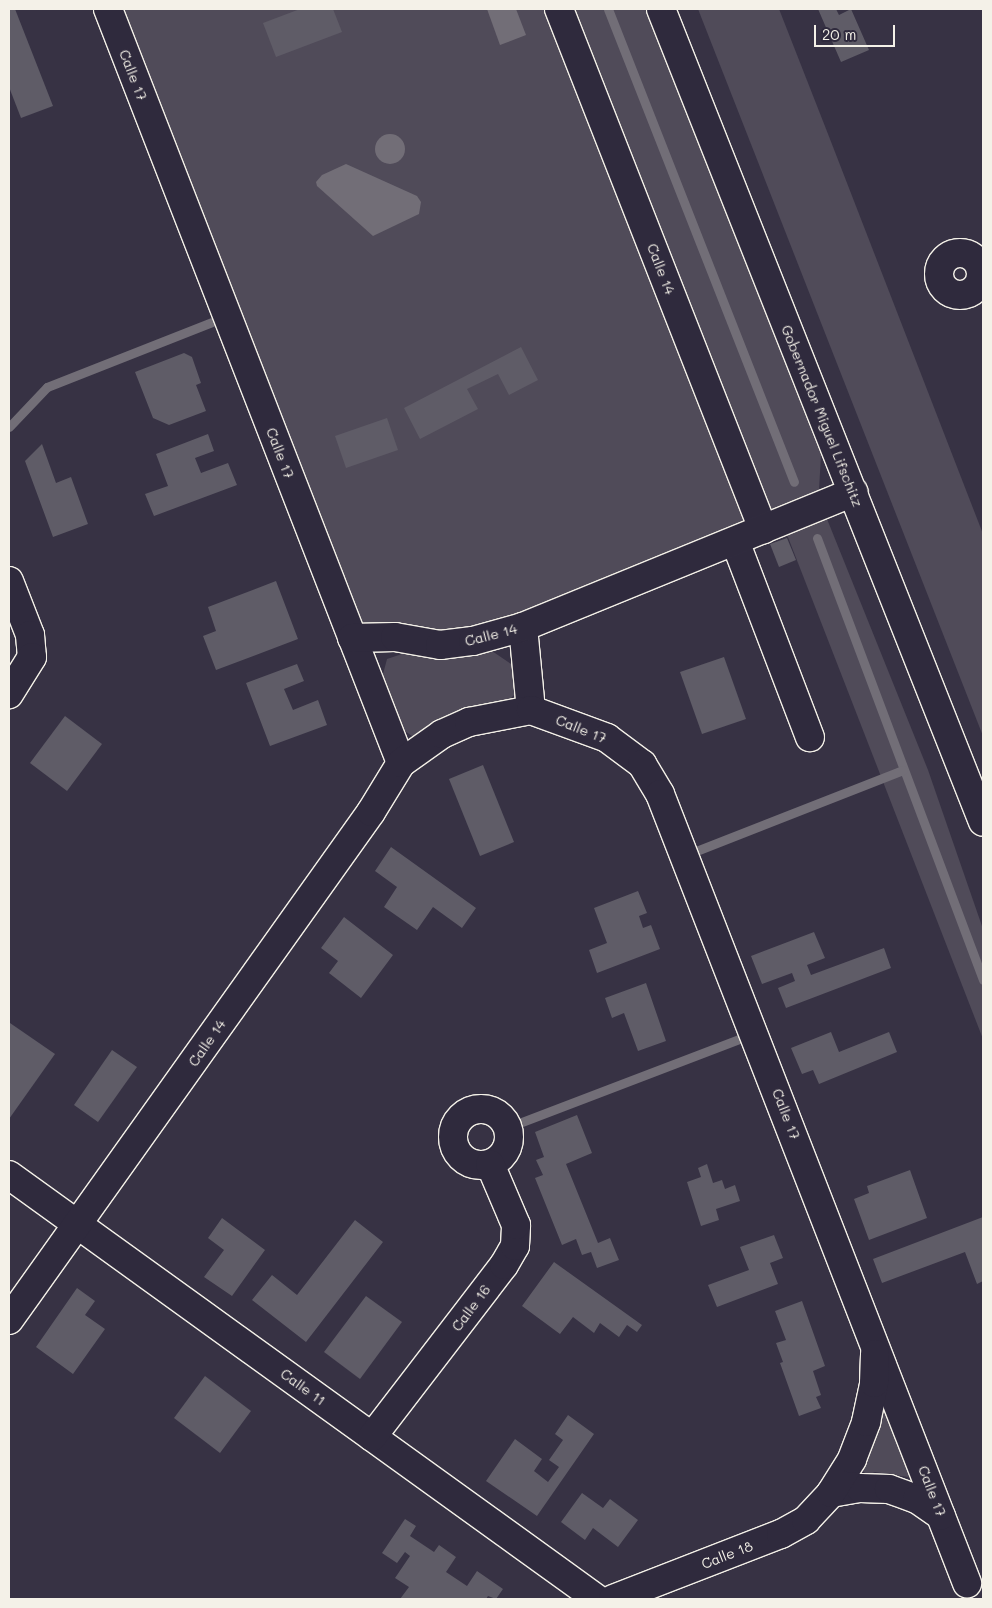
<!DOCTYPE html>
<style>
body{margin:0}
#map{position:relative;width:992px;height:1608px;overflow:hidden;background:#373244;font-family:Mali,sans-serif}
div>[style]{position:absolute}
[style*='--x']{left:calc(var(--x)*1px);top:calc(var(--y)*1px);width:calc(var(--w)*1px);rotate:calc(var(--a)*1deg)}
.green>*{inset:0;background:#504b59}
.water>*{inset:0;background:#726e77}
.round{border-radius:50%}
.stream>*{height:9px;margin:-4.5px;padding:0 4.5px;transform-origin:4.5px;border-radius:4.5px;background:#726e77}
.building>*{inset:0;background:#5f5c67}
.roads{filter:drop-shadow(1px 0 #f4f1e8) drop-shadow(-1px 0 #f4f1e8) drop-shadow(0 1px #f4f1e8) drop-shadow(0 -1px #f4f1e8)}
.minor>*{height:28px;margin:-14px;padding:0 14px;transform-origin:14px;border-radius:14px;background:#2f2a3d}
.minor>.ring{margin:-14px;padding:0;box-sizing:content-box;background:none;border:28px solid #2f2a3d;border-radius:50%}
span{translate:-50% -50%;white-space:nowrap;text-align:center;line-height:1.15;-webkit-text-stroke:4px #2f2a3d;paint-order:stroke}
.street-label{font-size:14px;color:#f4f1e8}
.frame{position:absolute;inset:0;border:10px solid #f4f1e8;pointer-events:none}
.scale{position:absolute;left:814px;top:25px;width:81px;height:22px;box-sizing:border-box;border:2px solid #f4f1e8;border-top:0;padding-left:6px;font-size:15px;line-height:18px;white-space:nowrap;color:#f4f1e8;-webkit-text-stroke:4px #2f2a3d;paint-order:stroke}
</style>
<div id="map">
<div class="green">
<i style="clip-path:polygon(108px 9px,646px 9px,821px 455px,819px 490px,776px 507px,782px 521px,523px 627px,352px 638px)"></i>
<i style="clip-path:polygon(698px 9px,779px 9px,828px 134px,983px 534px,983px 736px)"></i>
<i style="clip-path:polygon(827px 519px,928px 770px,983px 929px,983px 1039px,786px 532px)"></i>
<i style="clip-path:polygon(489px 649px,514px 666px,517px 680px,514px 695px,505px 704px,427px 736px,412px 736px,402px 729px,381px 682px,387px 659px,405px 653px,421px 655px)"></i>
<i style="clip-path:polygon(882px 1411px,887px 1411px,911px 1474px,908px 1477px,875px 1472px,867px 1475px,860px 1468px,878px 1431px)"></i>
</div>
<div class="water">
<i style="clip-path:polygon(487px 9px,516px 9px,526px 35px,500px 45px)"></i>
<i class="round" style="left:375px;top:134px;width:30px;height:30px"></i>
<i style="clip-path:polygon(346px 164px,417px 196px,421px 202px,419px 214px,373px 236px,317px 186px,316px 182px,322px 175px)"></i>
</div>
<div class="stream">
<i style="--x:608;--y:9;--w:508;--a:68.53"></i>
<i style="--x:9;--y:427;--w:55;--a:-46.5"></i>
<i style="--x:47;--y:387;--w:191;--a:-21.5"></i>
<i style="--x:817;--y:538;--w:472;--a:69.4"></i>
<i style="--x:686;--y:855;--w:233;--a:-21.4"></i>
<i style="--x:514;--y:1125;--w:255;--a:-20.9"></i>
</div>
<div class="building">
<i style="clip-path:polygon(9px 9px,15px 9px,53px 106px,21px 118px,9px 87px)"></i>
<i style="clip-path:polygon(300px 9px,333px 9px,342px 32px,276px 57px,263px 23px)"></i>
<i style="clip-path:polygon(818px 9px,836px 9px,839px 15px,851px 9px,869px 50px,841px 62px)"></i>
<i style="clip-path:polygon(521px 347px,538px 380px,509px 395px,498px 374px,467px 389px,478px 409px,420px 439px,404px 408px)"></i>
<i style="clip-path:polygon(184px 353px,192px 357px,201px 383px,196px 385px,206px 411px,169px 425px,153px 418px,135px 372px)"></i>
<i style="clip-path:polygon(387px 418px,398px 450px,346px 468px,335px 436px)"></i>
<i style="clip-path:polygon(208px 434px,214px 451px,195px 458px,201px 473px,228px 463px,237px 485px,154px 516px,145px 494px,168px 486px,156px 454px)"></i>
<i style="clip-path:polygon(42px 444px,56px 483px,71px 477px,88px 524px,53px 537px,25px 461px)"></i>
<i style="clip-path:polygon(787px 538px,796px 560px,779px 567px,770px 544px)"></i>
<i style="clip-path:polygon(276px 581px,298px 639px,216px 670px,203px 636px,216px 631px,208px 607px)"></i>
<i style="clip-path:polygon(724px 657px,746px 719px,702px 734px,680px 672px)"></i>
<i style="clip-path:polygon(297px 664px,304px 681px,284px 689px,293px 710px,318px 700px,327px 725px,270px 746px,246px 683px)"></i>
<i style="clip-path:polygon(65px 716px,102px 744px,67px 791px,30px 763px)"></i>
<i style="clip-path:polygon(483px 765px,514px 842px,480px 856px,449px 779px)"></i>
<i style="clip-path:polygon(391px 847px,476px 908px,462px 928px,433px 907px,417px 930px,384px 907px,397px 887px,375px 871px)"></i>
<i style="clip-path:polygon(638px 891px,647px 913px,639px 916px,643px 928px,651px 925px,660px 949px,597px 973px,589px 950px,607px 943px,594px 908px)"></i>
<i style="clip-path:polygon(344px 917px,393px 955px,361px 998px,329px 973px,338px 961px,321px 948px)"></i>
<i style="clip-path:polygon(814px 932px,825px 958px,807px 965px,811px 975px,884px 948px,891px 968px,786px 1008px,778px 988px,795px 981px,792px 973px,762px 984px,751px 956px)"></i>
<i style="clip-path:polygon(646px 983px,666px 1041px,638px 1051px,624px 1013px,612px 1018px,605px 998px)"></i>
<i style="clip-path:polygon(10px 1023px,55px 1054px,9px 1119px,9px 1025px)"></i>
<i style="clip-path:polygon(831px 1032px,839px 1052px,889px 1032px,897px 1052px,819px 1084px,813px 1070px,802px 1074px,791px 1048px)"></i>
<i style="clip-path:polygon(112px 1050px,137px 1067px,98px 1122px,74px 1105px)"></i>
<i style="clip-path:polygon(577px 1115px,592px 1153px,566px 1164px,598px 1243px,610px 1238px,619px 1260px,597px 1268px,591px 1252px,582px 1255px,576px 1239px,562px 1245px,535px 1178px,543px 1175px,536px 1160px,544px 1157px,535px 1132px)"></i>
<i style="clip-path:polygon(707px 1164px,713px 1183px,722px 1180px,725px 1189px,735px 1185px,740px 1201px,716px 1209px,719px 1220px,701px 1226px,687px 1182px,701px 1177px,698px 1168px)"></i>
<i style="clip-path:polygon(910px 1170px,927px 1218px,869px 1240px,854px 1199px,869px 1193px,867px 1186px)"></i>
<i style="clip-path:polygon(983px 1217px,983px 1281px,977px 1284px,965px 1252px,882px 1283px,873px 1259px)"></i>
<i style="clip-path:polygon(222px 1218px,265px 1250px,232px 1296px,204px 1277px,224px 1250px,208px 1238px)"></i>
<i style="clip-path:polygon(355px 1220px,383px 1242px,306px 1342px,252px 1300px,272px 1275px,297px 1295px)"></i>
<i style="clip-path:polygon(774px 1235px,783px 1258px,770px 1263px,778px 1284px,717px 1307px,708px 1285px,749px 1270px,740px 1247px)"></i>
<i style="clip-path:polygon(554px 1262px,642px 1325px,637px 1332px,627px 1325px,619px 1337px,600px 1323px,594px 1333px,573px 1317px,560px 1334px,522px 1306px)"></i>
<i style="clip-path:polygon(77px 1288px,95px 1301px,85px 1315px,105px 1329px,73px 1374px,36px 1347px)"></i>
<i style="clip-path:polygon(366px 1296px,402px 1322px,360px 1379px,324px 1352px)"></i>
<i style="clip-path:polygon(802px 1301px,825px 1366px,813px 1371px,821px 1395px,816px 1397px,821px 1408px,799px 1416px,780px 1363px,783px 1362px,776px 1343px,786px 1340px,775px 1311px)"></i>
<i style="clip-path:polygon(205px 1376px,251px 1411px,220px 1453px,174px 1418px)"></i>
<i style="clip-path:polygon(568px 1415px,594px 1434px,537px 1516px,486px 1481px,515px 1439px,542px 1459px,534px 1471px,548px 1482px,559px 1467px,549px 1460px,563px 1440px,555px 1434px)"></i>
<i style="clip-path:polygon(582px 1493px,603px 1508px,610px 1499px,638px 1520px,618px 1547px,593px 1528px,585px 1540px,561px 1522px)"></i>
<i style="clip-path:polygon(405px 1519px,416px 1526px,410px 1536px,434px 1552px,439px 1545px,456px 1557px,446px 1572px,467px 1586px,477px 1571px,503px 1589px,496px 1599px,488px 1596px,486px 1599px,400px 1599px,409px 1587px,395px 1578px,410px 1556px,405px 1552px,397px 1563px,382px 1553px)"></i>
</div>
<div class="roads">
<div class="minor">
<i style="--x:108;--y:9;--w:809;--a:68.76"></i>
<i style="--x:559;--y:9;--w:559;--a:68.58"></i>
<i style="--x:661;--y:9;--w:874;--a:68.39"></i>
<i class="ring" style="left:939px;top:253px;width:14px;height:14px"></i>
<i style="--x:735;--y:541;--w:210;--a:69.1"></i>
<i style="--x:9;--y:581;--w:58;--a:68.7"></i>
<i style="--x:30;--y:635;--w:22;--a:85"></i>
<i style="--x:32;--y:657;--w:44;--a:121.9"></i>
<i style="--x:523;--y:627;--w:83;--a:84.5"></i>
<i style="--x:352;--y:638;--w:43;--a:-1.3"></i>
<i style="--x:395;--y:637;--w:46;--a:10.1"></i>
<i style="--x:440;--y:645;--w:33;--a:-7"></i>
<i style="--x:473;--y:641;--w:52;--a:-15.6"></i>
<i style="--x:523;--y:627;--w:357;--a:-22.2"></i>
<i class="ring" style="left:453px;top:1109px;width:28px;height:28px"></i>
<i style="--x:9;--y:1175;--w:725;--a:35.79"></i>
<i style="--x:9;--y:1320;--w:624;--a:-54.53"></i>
<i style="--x:371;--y:812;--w:57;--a:-58.5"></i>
<i style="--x:401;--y:763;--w:50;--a:-35.3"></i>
<i style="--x:442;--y:734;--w:30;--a:-24"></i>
<i style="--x:469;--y:722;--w:63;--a:-11"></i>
<i style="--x:531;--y:710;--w:81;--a:20.2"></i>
<i style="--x:607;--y:738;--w:44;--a:36.6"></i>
<i style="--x:642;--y:764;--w:35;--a:59"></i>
<i style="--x:660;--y:794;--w:847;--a:68.74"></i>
<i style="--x:372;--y:1437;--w:217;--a:-52.5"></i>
<i style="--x:504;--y:1265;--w:22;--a:-60"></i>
<i style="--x:515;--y:1246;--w:21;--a:-87"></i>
<i style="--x:516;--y:1225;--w:66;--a:-113.1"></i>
<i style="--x:831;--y:1493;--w:29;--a:-10"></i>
<i style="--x:860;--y:1488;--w:29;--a:2"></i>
<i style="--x:889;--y:1489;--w:30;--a:20"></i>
<i style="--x:917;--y:1499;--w:29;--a:35"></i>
<i style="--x:613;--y:1599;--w:180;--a:-21.2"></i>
<i style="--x:781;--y:1534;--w:29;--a:-29"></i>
<i style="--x:806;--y:1520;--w:37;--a:-47"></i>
<i style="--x:831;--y:1493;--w:40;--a:-58"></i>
<i style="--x:852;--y:1459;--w:40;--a:-69"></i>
<i style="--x:866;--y:1422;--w:40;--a:-78"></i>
<i style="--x:874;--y:1383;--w:29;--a:-88"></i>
</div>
</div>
<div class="street-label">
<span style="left:133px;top:75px;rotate:69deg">Calle 17</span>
<span style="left:661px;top:269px;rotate:69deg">Calle 14</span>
<span style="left:822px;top:416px;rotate:68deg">Gobernador Miguel Lifschitz</span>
<span style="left:280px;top:453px;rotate:69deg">Calle 17</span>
<span style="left:491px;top:635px;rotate:-14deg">Calle 14</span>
<span style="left:581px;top:729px;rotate:22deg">Calle 17</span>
<span style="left:207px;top:1043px;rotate:-55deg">Calle 14</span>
<span style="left:786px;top:1114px;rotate:69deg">Calle 17</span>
<span style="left:471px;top:1308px;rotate:-53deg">Calle 16</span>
<span style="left:303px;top:1387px;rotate:36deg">Calle 11</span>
<span style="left:932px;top:1491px;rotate:69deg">Calle 17</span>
<span style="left:727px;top:1555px;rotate:-21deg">Calle 18</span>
</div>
<div class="frame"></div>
<div class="scale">20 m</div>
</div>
